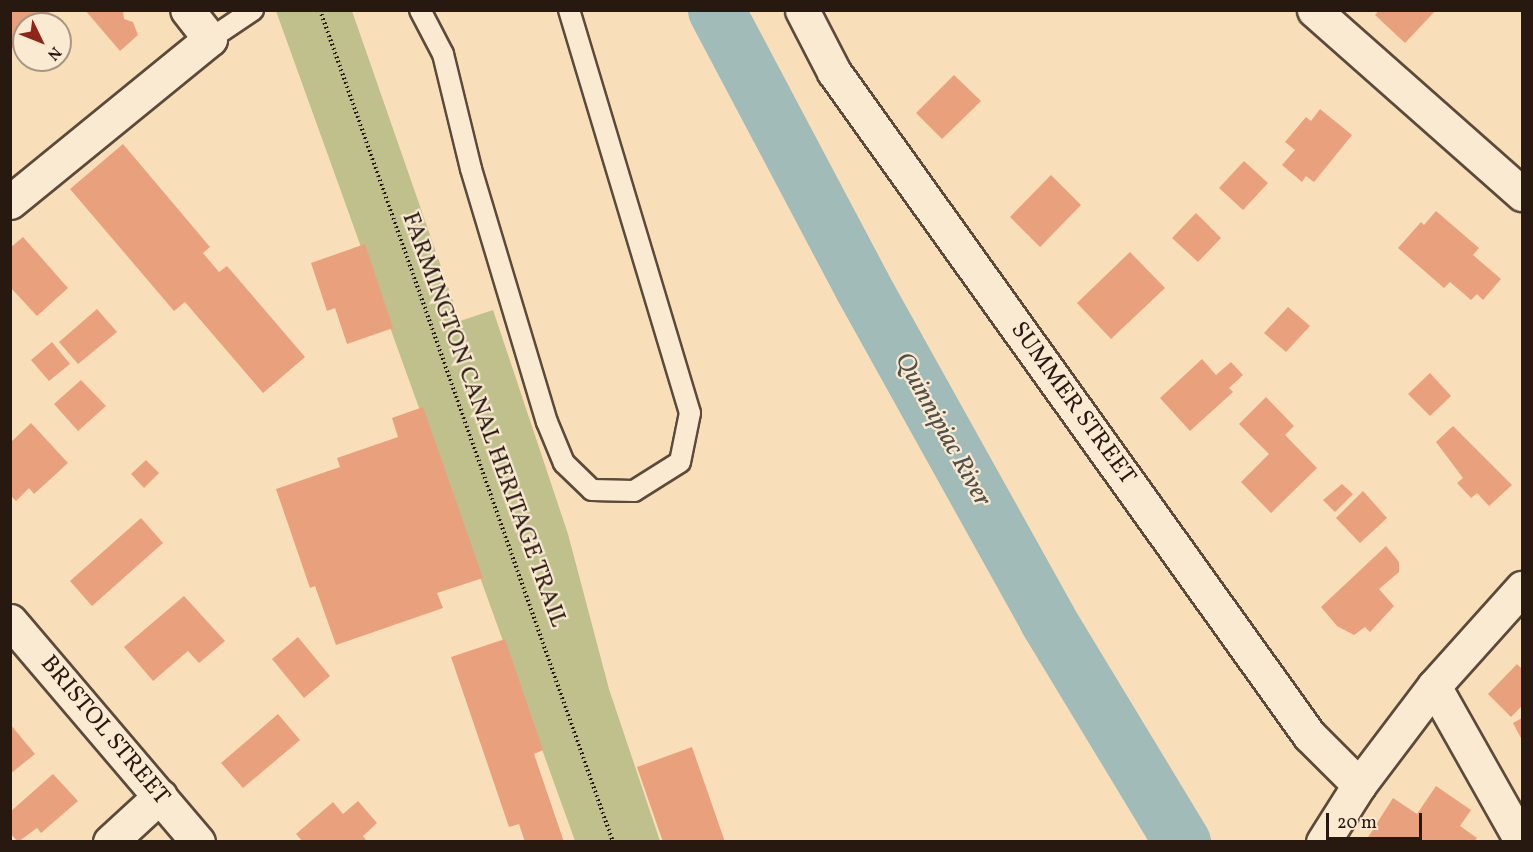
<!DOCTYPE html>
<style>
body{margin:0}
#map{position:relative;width:1533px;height:852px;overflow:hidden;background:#f9deba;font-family:Vollkorn,serif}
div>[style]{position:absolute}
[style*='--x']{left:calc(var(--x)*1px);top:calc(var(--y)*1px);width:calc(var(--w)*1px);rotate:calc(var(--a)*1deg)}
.green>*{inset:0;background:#c0c08d}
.river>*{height:57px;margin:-28.5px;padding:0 28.5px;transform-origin:28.5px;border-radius:28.5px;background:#a0bbb8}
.building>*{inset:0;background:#e9a07c}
.path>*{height:4px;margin-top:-2px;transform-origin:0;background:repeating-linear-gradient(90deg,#271810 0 1.5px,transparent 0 4.5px)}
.roads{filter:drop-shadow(2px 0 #5c4a3a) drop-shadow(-2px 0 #5c4a3a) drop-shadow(0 2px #5c4a3a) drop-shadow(0 -2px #5c4a3a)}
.lane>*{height:20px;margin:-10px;padding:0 10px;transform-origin:10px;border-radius:10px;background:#fbead2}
.street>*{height:33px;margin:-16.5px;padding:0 16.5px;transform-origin:16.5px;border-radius:16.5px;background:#fbead2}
.secondary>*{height:33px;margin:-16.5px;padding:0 16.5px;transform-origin:16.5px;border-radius:16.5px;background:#fbead2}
span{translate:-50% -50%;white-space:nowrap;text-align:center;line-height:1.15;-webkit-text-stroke:4.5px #fbead2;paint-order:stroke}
.street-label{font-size:24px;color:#271810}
.water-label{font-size:26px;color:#51514b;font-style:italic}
.frame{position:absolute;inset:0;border:12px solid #271810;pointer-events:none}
.north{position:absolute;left:12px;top:12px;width:60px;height:60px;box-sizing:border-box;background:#fbead2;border:2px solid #a69684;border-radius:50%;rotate:133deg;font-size:16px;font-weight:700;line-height:24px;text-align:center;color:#271810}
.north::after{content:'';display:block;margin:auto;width:21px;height:27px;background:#8f2418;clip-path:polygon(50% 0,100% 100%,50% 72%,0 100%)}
.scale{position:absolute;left:1326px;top:813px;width:96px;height:27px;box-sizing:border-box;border:3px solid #271810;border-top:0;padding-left:8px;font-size:18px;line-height:21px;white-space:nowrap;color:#271810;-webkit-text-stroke:4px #fbead2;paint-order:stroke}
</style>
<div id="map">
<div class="green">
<i style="clip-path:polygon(276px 11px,352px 11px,460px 321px,493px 310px,568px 534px,609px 689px,660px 841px,575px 841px)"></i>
</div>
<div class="river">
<i style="--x:716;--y:10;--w:312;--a:62.1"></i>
<i style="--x:862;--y:286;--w:381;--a:60.9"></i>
<i style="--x:1047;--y:619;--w:261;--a:58.8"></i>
</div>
<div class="building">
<i style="clip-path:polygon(10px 10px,52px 10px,38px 24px,24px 24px,24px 37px,10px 50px)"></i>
<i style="clip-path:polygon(85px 10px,123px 10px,124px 19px,133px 22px,138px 35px,120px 51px)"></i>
<i style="clip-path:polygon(1379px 10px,1436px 10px,1405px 43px,1375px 15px)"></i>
<i style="clip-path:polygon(954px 75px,981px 101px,942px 139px,916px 113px)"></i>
<i style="clip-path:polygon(1320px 109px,1352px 135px,1314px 182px,1306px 176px,1302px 182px,1282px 165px,1295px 150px,1285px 142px,1306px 117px,1311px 121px)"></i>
<i style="clip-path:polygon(123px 144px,210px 247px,203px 253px,219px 272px,227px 266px,305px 357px,263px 393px,185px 302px,174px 311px,70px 189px)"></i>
<i style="clip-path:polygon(1244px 161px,1268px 183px,1243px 210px,1219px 188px)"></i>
<i style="clip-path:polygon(1051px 175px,1081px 205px,1040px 247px,1010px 217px)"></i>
<i style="clip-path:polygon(1436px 211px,1479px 248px,1473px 255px,1501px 279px,1483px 300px,1477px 294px,1471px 300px,1450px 282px,1444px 288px,1398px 248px,1421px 222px,1424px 225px)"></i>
<i style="clip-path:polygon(1196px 213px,1221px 238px,1198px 262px,1172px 238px)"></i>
<i style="clip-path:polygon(23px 237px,68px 288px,37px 316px,10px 287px,10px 248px)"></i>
<i style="clip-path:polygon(365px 244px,393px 328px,347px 344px,335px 308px,327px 311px,311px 263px)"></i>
<i style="clip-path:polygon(1130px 252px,1165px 288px,1111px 339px,1077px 303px)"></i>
<i style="clip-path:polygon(1288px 307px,1310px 326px,1286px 352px,1264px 333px)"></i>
<i style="clip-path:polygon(97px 309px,117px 332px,78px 364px,59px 342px)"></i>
<i style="clip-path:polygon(52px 342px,70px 364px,49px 381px,31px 360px)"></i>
<i style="clip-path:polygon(1202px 359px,1216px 375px,1231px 362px,1243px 375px,1229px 388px,1233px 392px,1190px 431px,1160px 398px)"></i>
<i style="clip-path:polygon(1430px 373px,1451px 396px,1430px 416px,1408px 394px)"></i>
<i style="clip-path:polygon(81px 380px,106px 406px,78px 431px,54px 404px)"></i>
<i style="clip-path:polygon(1266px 397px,1294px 426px,1285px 435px,1317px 468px,1271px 513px,1241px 482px,1269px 454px,1239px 424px)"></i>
<i style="clip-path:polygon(423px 407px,483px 578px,437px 593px,443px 608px,336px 645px,315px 586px,310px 588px,276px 489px,340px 467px,337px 458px,398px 437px,392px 418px)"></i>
<i style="clip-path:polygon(31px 423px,68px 463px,34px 494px,29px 488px,16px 501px,10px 495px,10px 443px)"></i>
<i style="clip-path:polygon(1453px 426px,1512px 485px,1489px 506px,1477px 493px,1471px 498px,1457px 483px,1463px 478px,1436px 442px)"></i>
<i style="clip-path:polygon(146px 460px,159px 473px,144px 488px,131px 474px)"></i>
<i style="clip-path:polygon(1342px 484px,1353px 494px,1335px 512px,1323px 500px)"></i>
<i style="clip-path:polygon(1363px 491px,1387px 518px,1360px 543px,1336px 518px)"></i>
<i style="clip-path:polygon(141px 518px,163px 543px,92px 606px,70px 581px)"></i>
<i style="clip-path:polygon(1386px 546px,1399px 562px,1399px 572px,1379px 589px,1394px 606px,1370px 632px,1365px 627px,1354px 635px,1337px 626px,1321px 607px)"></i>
<i style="clip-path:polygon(184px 596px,225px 641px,199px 663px,188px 651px,153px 681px,124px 647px)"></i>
<i style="clip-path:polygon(298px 637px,330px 676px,304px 698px,272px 659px)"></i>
<i style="clip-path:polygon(505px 639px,543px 750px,534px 754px,564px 842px,525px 842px,519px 824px,509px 827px,451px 657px)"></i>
<i style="clip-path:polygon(1517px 664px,1522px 669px,1522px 706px,1511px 717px,1488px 694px)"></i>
<i style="clip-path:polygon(278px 714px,300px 740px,243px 788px,221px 763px)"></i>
<i style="clip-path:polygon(1522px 718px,1522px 740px,1513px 723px)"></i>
<i style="clip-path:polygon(10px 724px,35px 754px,10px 774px)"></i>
<i style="clip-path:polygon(692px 747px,725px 842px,663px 842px,637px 767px)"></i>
<i style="clip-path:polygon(53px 774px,78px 801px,41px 833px,37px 828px,18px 842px,10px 833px,10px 812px)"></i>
<i style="clip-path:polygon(1436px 786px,1471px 810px,1460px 826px,1477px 838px,1474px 842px,1365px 842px,1393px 798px,1417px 814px)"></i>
<i style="clip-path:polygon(358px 801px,377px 823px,363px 836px,367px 842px,303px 842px,296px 834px,333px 802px,343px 814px)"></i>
</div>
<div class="path">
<i style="--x:320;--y:10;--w:882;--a:70.6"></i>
</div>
<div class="roads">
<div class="lane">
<i style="--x:420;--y:10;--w:50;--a:62.4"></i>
<i style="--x:443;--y:54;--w:118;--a:76.3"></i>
<i style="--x:471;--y:169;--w:264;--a:73.3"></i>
<i style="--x:547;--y:422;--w:44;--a:67.5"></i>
<i style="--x:564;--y:463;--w:39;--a:44"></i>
<i style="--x:592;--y:490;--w:42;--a:1.4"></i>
<i style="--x:634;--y:491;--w:54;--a:-32.2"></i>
<i style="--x:680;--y:462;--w:50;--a:-78.5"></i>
<i style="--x:690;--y:413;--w:421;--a:-106.7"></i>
<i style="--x:210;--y:39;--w:52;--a:-34"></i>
</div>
<div class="street">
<i style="--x:802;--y:10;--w:70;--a:62.7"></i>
<i style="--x:834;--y:72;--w:816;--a:54.38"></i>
<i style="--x:1309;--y:735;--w:71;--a:45"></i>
<i style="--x:1314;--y:10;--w:278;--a:41.5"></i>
<i style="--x:10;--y:202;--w:258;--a:-39.2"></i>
<i style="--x:210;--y:39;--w:37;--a:-128"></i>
<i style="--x:10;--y:621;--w:290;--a:49.6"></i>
<i style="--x:1434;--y:686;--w:179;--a:60.6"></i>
<i style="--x:110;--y:842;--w:68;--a:-42.6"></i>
</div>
<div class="secondary">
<i style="--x:1323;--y:842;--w:67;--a:-57.7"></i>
<i style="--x:1359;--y:785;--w:124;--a:-52.9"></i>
<i style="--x:1434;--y:686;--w:132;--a:-48.1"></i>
</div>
</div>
<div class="street-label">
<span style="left:1072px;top:404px;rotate:54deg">SUMMER STREET</span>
<span style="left:483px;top:420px;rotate:70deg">FARMINGTON CANAL HERITAGE TRAIL</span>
<span style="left:104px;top:731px;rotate:50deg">BRISTOL STREET</span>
</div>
<div class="water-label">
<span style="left:942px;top:430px;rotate:61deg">Quinnipiac River</span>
</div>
<div class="frame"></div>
<div class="north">N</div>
<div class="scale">20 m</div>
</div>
